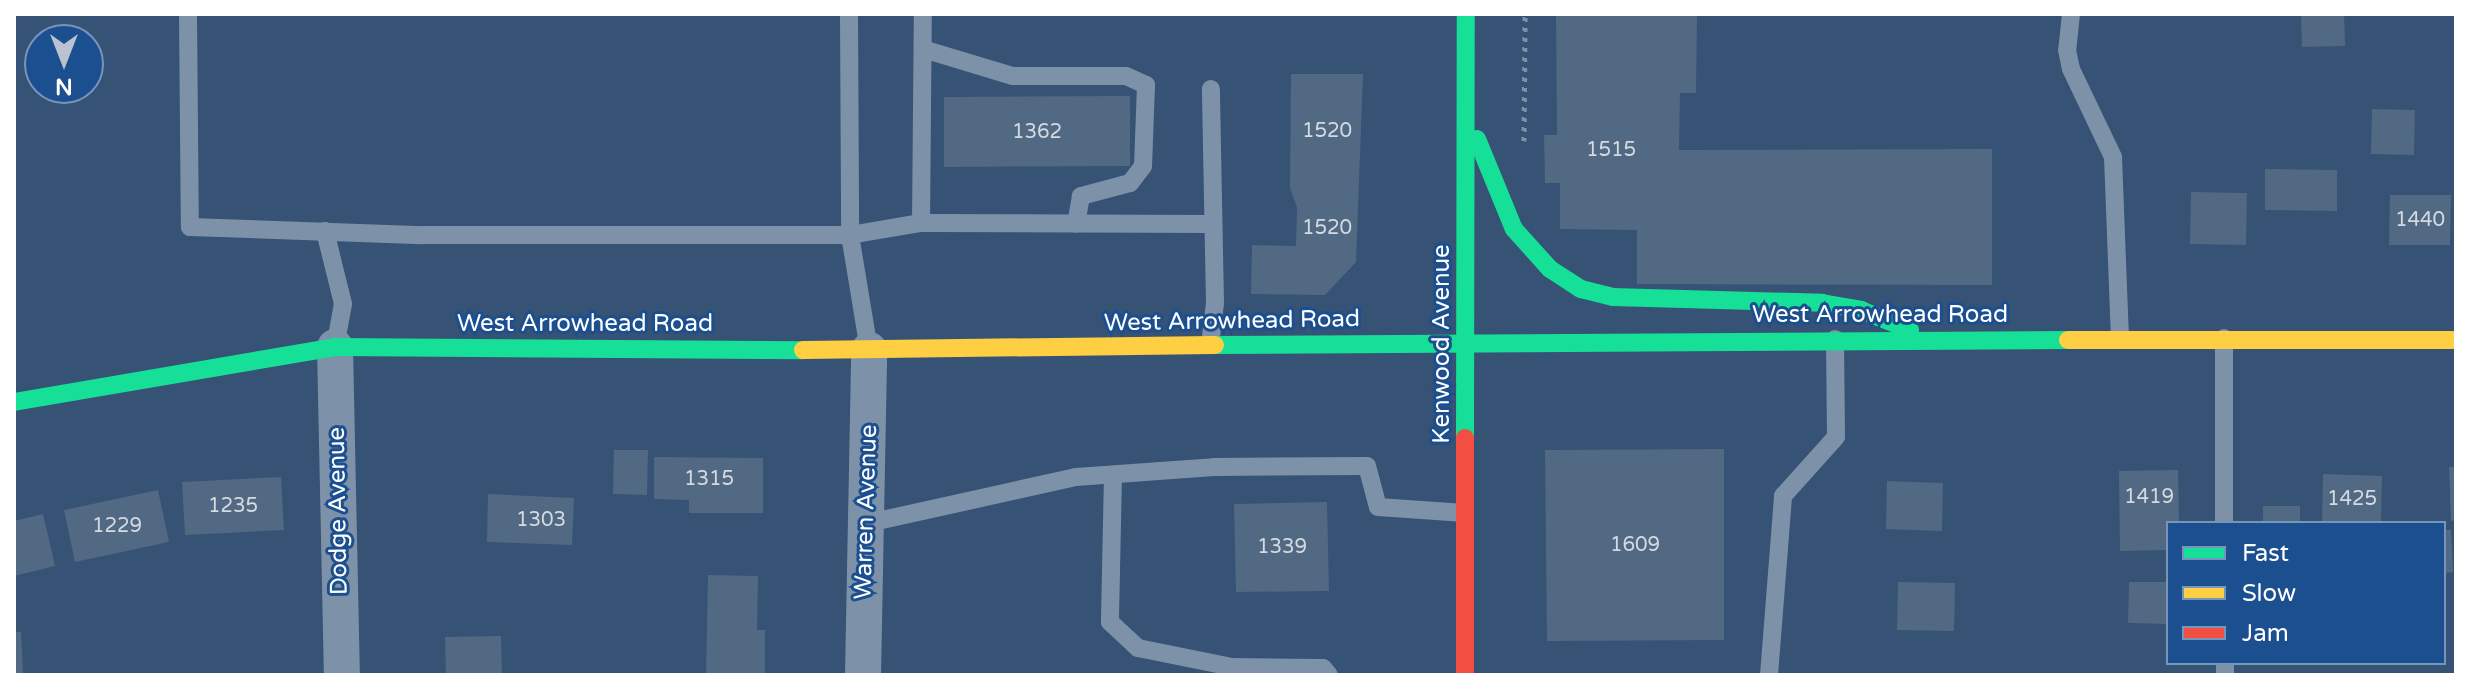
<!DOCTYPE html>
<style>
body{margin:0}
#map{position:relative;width:2470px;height:689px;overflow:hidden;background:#365274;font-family:"Varela Round",sans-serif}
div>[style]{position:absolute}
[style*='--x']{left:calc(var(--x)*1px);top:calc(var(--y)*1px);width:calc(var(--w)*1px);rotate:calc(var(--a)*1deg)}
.building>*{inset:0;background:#526984}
.path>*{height:5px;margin-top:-2.5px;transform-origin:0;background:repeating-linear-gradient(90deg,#7d92a8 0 4px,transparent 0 10px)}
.lane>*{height:18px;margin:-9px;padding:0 9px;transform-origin:9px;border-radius:9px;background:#7d92a8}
.street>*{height:36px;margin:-18px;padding:0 18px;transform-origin:18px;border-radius:18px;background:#7d92a8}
.fast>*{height:18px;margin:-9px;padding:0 9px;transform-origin:9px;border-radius:9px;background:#16e098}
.slow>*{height:18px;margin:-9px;padding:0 9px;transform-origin:9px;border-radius:9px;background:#ffcf43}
.jam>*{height:18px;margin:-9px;padding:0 9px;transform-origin:9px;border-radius:9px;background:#f24e42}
span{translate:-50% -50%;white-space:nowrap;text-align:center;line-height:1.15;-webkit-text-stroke:6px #1b4f8f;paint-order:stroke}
.number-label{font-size:20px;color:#d4dae0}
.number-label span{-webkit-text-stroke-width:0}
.street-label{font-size:24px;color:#fff}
.frame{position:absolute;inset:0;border:16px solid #fff;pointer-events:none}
.legend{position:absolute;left:2166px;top:521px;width:280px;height:144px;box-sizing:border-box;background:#1b4f8f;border:2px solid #7695bc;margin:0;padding:10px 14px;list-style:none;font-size:24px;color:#fff}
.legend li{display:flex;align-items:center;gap:16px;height:40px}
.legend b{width:40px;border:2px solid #7695bc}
.north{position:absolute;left:24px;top:24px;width:80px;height:80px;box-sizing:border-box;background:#1b4f8f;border:2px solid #7695bc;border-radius:50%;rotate:180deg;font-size:22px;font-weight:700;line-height:32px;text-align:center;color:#fff}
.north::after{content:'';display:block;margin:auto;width:28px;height:36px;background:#b9c2ce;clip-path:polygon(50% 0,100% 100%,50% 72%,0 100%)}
</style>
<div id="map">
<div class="building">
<i style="clip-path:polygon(1556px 14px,1697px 14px,1696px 93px,1680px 93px,1679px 150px,1992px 149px,1992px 285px,1637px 284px,1637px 230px,1560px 229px,1560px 183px,1545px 183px,1544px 135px,1557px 135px)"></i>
<i style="clip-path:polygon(2301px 14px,2344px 14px,2345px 46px,2302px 47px)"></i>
<i style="clip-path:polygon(1291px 74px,1363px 74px,1356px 262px,1325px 295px,1251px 294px,1252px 245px,1296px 246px,1297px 207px,1290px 188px)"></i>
<i style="clip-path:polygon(1130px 96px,1130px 166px,944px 167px,944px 97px)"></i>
<i style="clip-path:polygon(2372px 109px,2415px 110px,2414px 155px,2371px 154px)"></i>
<i style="clip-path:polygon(2265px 169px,2337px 170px,2337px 211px,2265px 210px)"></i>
<i style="clip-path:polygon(2191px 192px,2247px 193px,2246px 245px,2190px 244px)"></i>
<i style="clip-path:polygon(2390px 195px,2451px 195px,2450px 245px,2389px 245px)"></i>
<i style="clip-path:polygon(1724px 449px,1724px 640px,1547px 641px,1545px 450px)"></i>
<i style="clip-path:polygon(614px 450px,648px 450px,647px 495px,613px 494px)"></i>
<i style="clip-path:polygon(654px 457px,763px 458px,763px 513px,689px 513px,689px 500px,654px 499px)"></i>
<i style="clip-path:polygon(2449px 467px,2456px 467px,2456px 520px,2451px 521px)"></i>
<i style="clip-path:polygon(2178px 470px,2179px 523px,2168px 523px,2168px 550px,2120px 551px,2119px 471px)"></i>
<i style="clip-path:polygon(2323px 474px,2382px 476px,2381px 523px,2322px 522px)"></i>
<i style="clip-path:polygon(281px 477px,284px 530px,185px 535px,182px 482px)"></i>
<i style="clip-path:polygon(1887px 481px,1943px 483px,1942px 531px,1886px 529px)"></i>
<i style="clip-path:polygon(158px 490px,169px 542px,75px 562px,64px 510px)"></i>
<i style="clip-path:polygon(488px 494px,574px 498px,572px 545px,487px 542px)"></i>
<i style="clip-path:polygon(1327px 502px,1329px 591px,1236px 592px,1234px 504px)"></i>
<i style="clip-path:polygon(2263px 506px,2300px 506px,2300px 523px,2263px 523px)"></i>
<i style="clip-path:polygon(43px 514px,55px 566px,14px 576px,14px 521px)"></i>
<i style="clip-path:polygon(2444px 530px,2451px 530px,2453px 572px,2444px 573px)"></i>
<i style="clip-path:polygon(708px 575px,758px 576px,757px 630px,765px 630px,765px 675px,706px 675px)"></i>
<i style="clip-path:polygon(1898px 582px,1955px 583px,1954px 631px,1897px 630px)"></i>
<i style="clip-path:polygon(2129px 582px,2168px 582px,2168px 624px,2128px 623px)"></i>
<i style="clip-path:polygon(14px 632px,21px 632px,23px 673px,14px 674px)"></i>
<i style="clip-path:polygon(501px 636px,502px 675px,446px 675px,445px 637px)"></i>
</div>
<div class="path">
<i style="--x:1524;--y:141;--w:127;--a:-89.5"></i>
</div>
<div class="lane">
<i style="--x:188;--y:14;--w:213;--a:89.5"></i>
<i style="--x:190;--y:227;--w:233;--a:2"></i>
<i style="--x:423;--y:235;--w:427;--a:0"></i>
<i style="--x:850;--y:235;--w:72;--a:-9.6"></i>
<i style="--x:921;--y:223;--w:289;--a:0.2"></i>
<i style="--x:849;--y:14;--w:221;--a:89.7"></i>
<i style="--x:850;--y:235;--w:117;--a:80.6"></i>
<i style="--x:2071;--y:14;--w:36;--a:96"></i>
<i style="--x:2067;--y:50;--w:19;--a:78"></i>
<i style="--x:2071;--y:69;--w:98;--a:64.5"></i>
<i style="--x:2113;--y:157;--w:180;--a:87.8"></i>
<i style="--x:923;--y:49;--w:94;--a:16.7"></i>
<i style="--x:1013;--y:76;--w:113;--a:0"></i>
<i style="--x:1126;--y:76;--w:22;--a:24"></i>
<i style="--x:1146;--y:85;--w:81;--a:92.1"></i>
<i style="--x:1143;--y:166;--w:21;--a:127"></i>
<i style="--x:1130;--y:183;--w:51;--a:165.1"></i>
<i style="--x:1081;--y:196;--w:28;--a:100"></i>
<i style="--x:921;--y:223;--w:209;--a:-89.5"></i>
<i style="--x:325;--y:231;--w:75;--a:76.1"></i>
<i style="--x:343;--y:304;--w:44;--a:100.5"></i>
<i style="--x:2224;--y:338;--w:185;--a:90"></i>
<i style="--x:1210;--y:345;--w:42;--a:-83.2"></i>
<i style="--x:1215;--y:303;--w:214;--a:-91.1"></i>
<i style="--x:1113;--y:475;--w:147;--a:91.2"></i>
<i style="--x:1110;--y:622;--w:38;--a:43"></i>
<i style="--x:1138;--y:648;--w:96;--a:11.4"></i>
<i style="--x:864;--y:524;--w:217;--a:-12.5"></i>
<i style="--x:1076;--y:477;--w:138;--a:-4.1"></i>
<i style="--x:1214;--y:467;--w:153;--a:-0.4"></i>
<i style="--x:1367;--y:466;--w:42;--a:75"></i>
<i style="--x:1378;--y:507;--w:87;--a:3.9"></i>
<i style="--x:2225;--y:663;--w:12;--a:90"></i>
<i style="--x:1232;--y:675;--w:8;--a:-90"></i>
<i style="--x:1232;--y:667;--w:91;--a:0.6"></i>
<i style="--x:1323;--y:668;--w:9;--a:49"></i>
<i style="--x:1769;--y:675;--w:180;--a:-85.5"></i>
<i style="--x:1783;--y:496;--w:79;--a:-48.1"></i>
<i style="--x:1836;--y:437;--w:98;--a:-90.6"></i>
</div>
<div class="street">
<i style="--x:335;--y:347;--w:328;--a:88.8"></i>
<i style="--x:863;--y:675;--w:325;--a:-88.9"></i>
</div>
<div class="fast">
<i style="--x:1477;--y:139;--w:97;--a:67.7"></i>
<i style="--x:1514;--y:229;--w:54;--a:48"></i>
<i style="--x:1550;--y:269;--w:37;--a:33"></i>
<i style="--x:1581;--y:289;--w:33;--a:14"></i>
<i style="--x:1613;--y:297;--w:209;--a:1.6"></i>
<i style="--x:1822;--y:303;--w:40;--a:10"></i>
<i style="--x:1861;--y:310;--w:53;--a:22.2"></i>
<i style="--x:1215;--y:345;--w:853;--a:-0.34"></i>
<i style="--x:14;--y:402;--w:326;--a:-9.7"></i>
<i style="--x:335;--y:347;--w:468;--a:0.4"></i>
<i style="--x:1465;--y:438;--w:424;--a:-89.9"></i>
</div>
<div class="slow">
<i style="--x:2068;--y:340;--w:388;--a:0"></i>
<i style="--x:803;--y:350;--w:412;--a:-0.7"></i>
</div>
<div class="jam">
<i style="--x:1465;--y:675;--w:237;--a:-90"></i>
</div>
<div class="number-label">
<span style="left:1327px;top:131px">1520</span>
<span style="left:1037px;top:132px">1362</span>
<span style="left:1611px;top:150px">1515</span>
<span style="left:2420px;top:220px">1440</span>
<span style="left:1327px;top:228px">1520</span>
<span style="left:709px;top:479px">1315</span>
<span style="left:2149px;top:497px">1419</span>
<span style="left:2352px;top:499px">1425</span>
<span style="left:233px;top:506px">1235</span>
<span style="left:541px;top:520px">1303</span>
<span style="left:117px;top:526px">1229</span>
<span style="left:1635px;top:545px">1609</span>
<span style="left:1282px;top:547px">1339</span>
</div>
<div class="street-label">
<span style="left:1880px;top:315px">West Arrowhead Road</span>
<span style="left:1232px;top:321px;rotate:-1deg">West Arrowhead Road</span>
<span style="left:585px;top:324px">West Arrowhead Road</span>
<span style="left:1442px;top:344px;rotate:-90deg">Kenwood Avenue</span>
<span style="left:338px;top:511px;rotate:-91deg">Dodge Avenue</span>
<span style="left:866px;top:512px;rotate:-88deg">Warren Avenue</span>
</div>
<div class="frame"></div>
<ul class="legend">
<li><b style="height:10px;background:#16e098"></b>Fast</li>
<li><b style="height:10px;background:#ffcf43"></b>Slow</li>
<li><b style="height:10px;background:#f24e42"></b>Jam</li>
</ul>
<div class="north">N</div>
</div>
